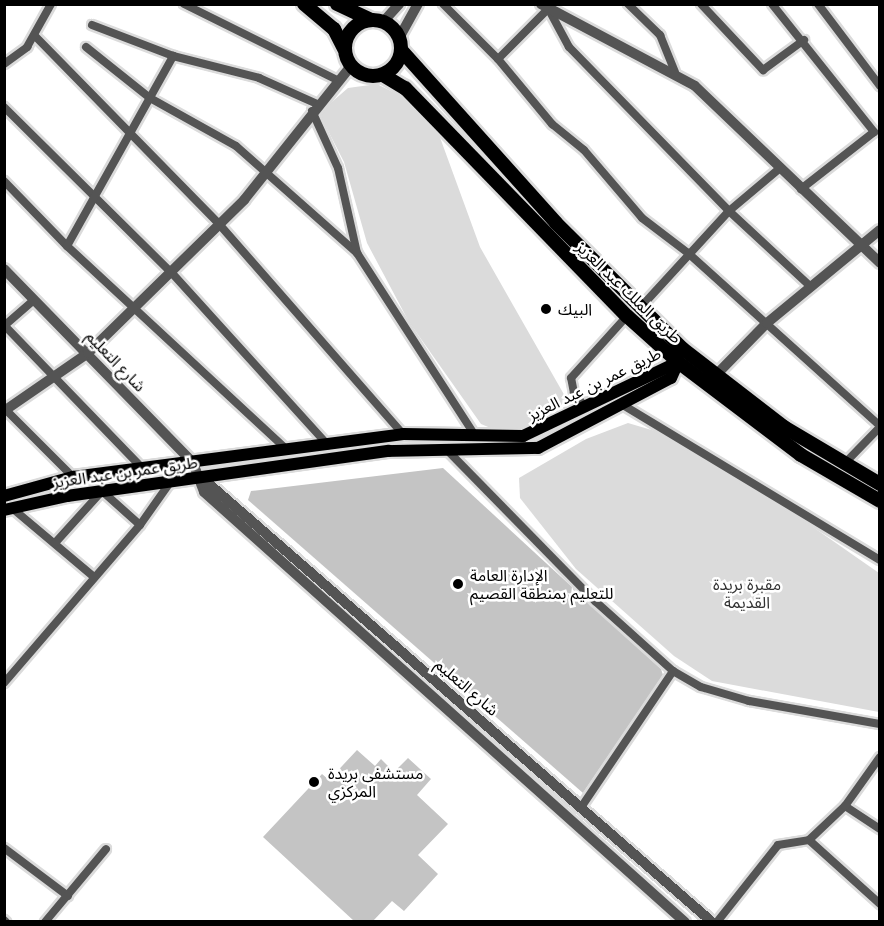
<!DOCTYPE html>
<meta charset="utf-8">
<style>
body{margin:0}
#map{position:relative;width:884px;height:926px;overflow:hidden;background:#fff;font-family:"Open Sans","Noto Sans Arabic",sans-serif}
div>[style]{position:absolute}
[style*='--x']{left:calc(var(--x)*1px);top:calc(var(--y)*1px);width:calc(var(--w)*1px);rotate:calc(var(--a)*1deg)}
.green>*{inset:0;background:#dbdbdb}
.building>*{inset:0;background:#c4c4c4}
.roads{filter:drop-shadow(2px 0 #dbdbdb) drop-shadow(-2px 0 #dbdbdb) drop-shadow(0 2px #dbdbdb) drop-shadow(0 -2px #dbdbdb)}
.minor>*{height:8px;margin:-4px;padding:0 4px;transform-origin:4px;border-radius:4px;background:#545454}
.tertiary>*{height:10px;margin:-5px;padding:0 5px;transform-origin:5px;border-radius:5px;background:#545454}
.primary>*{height:12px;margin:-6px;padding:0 6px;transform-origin:6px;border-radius:6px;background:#000}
.trunk>*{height:14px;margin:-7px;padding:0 7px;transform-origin:7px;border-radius:7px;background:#000}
.trunk>.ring{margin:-7px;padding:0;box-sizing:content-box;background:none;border:14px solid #000;border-radius:50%}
.dots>*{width:16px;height:16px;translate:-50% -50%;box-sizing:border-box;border:3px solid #fff;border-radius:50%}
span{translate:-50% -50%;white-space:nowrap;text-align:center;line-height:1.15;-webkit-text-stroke:5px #fff;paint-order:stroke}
.street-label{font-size:16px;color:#000}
.poi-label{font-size:16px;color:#000}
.left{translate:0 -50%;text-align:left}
.park-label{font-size:16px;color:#323232}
.frame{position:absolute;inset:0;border:6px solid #000;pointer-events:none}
</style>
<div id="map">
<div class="green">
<i style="clip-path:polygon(377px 84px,403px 97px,438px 132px,480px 247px,566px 398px,556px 415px,526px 431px,498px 431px,481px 424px,409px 322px,367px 243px,344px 162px,319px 113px,348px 88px)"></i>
<i style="clip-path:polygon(628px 423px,655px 431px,734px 472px,879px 573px,879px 712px,712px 681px,674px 656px,576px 569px,520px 498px,519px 478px,586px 439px)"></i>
</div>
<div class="building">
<i style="clip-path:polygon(443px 468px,661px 669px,663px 675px,583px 793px,248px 500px,251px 491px)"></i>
<i style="clip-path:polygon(357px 750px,375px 766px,381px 759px,394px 772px,408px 758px,431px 779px,417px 795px,448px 824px,418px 855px,438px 874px,404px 911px,392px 901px,373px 921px,354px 921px,263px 837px,322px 774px,329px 780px)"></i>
</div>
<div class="roads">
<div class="minor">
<i style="--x:184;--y:4;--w:171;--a:26.4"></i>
<i style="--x:443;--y:4;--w:78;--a:45"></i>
<i style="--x:498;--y:59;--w:85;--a:50.3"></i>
<i style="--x:552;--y:124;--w:41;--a:39.1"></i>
<i style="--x:584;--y:150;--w:89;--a:49.5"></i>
<i style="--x:642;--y:218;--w:58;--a:37.3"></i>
<i style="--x:688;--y:253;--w:258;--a:42"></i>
<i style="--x:628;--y:4;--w:45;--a:44.1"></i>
<i style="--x:660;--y:35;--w:40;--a:68"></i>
<i style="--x:701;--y:4;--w:91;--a:46.8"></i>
<i style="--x:763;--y:70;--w:51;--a:-36.2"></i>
<i style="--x:772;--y:4;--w:164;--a:51.4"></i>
<i style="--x:874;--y:132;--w:93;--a:142"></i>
<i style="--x:818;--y:4;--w:103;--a:52.9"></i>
<i style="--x:548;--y:8;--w:44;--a:61.7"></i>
<i style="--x:569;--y:47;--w:229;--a:45.7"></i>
<i style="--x:729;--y:211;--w:112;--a:42.8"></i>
<i style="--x:92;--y:25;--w:87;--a:20.9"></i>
<i style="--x:173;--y:56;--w:89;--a:14.3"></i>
<i style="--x:259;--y:78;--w:64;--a:24.1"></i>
<i style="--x:35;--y:36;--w:263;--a:45.6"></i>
<i style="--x:219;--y:224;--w:279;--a:48.8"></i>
<i style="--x:86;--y:47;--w:82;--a:38.6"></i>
<i style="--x:150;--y:98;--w:98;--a:29.2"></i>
<i style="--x:236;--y:146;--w:162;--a:41.5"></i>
<i style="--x:357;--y:253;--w:213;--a:57.1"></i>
<i style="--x:498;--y:59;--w:74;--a:-45"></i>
<i style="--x:4;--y:64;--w:29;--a:-36"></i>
<i style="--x:27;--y:47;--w:49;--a:-60.8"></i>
<i style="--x:4;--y:107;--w:235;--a:44.7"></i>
<i style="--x:171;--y:272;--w:234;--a:47.8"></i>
<i style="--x:312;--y:111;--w:63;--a:65.5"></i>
<i style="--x:338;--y:168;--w:87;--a:77.4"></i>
<i style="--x:4;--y:181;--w:91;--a:45.9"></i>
<i style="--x:67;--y:246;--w:300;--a:42.8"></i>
<i style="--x:67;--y:246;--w:218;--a:-60.8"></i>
<i style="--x:640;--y:308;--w:132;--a:-47.5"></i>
<i style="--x:729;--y:211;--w:67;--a:-40.1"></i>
<i style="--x:4;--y:325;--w:199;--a:46"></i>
<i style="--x:4;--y:326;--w:40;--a:-41"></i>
<i style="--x:623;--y:405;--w:300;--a:31.1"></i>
<i style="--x:585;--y:407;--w:18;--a:-128"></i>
<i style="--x:574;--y:393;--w:15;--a:-101"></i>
<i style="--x:571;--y:378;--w:84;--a:-47.9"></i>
<i style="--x:4;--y:408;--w:98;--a:45"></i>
<i style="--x:446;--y:449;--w:213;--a:45.6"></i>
<i style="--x:595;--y:601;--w:105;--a:41.9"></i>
<i style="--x:673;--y:671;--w:32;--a:30"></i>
<i style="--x:701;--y:687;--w:50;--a:16.3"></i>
<i style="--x:749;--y:701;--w:133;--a:10"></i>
<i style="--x:844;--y:464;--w:52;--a:-45.8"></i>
<i style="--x:12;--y:508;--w:107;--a:40.1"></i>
<i style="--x:55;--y:543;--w:70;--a:-47.9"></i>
<i style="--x:102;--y:491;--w:51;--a:41.8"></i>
<i style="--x:4;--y:683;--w:208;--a:-49.3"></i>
<i style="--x:140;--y:525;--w:54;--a:-54.8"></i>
<i style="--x:582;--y:806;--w:163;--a:-56"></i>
<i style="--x:845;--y:806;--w:42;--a:33.3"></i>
<i style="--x:809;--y:840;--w:96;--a:42"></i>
<i style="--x:4;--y:848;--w:80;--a:36.9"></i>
<i style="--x:4;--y:920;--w:3;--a:45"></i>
<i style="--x:45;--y:922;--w:95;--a:-50.1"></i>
<i style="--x:717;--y:922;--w:98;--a:-51.6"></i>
<i style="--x:778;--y:845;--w:31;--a:-9"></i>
<i style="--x:809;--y:840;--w:50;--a:-43.4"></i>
<i style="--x:845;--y:806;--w:60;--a:-54.5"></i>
</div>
<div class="tertiary">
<i style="--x:541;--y:4;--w:174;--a:28"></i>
<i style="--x:695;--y:86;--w:256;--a:43.7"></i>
<i style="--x:383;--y:22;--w:24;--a:-48"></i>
<i style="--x:399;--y:38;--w:39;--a:-61"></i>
<i style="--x:4;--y:269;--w:271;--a:45.7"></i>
<i style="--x:193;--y:463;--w:31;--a:69"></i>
<i style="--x:204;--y:492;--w:645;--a:41.8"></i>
<i style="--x:716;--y:375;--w:73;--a:-45.6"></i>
<i style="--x:767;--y:323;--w:146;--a:-39.5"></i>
<i style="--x:4;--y:411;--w:102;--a:-34.6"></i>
<i style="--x:88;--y:353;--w:219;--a:-44.4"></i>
<i style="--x:244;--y:200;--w:171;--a:-51.4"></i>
<i style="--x:201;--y:477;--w:678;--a:41.05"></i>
</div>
<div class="primary">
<i style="--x:4;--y:496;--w:72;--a:-15.4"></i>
<i style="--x:73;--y:477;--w:333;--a:-7.4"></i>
<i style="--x:403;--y:434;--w:120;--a:1"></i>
<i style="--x:523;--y:436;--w:172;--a:-25.5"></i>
<i style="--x:4;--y:510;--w:65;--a:-12.5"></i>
<i style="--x:67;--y:496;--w:325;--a:-8"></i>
<i style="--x:389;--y:451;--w:149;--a:-1.2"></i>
<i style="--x:538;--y:448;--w:150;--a:-27.8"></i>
<i style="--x:671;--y:378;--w:17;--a:-66"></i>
</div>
<div class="trunk">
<i style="--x:304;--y:4;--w:39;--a:40"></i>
<i style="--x:334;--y:29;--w:22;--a:63"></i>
<i style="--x:337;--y:4;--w:38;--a:25"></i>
<i class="ring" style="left:345px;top:20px;width:42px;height:42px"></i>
<i style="--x:401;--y:50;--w:232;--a:48.1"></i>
<i style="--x:556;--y:223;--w:179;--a:44.8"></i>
<i style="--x:683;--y:349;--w:128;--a:37.7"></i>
<i style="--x:784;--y:427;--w:112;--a:30.7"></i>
<i style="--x:383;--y:75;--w:26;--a:31"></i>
<i style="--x:405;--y:88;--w:318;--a:45.8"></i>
<i style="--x:627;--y:316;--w:69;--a:42"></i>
<i style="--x:678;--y:362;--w:154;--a:37.1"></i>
<i style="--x:801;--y:455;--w:91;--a:30.2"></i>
</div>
</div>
<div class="dots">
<i style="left:546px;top:309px;background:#000"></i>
<i style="left:458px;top:584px;background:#000"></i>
<i style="left:314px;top:782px;background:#000"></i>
</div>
<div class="street-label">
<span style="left:629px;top:292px;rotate:44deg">طريق الملك عبد العزيز</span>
<span style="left:116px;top:361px;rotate:46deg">شارع التعليم</span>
<span style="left:594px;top:384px;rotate:-26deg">طريق عمر بن عبد العزيز</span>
<span style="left:125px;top:472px;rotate:-8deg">طريق عمر بن عبد العزيز</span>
<span style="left:467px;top:687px;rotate:41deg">شارع التعليم</span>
</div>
<div class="poi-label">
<span class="left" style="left:558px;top:309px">البيك</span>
<span class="left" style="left:470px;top:584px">الإدارة العامة<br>للتعليم بمنطقة القصيم</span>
<span class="left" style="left:328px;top:782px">مستشفى بريدة<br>المركزي</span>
</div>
<div class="park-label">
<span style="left:747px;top:593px">مقبرة بريدة<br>القديمة</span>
</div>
<div class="frame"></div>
</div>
